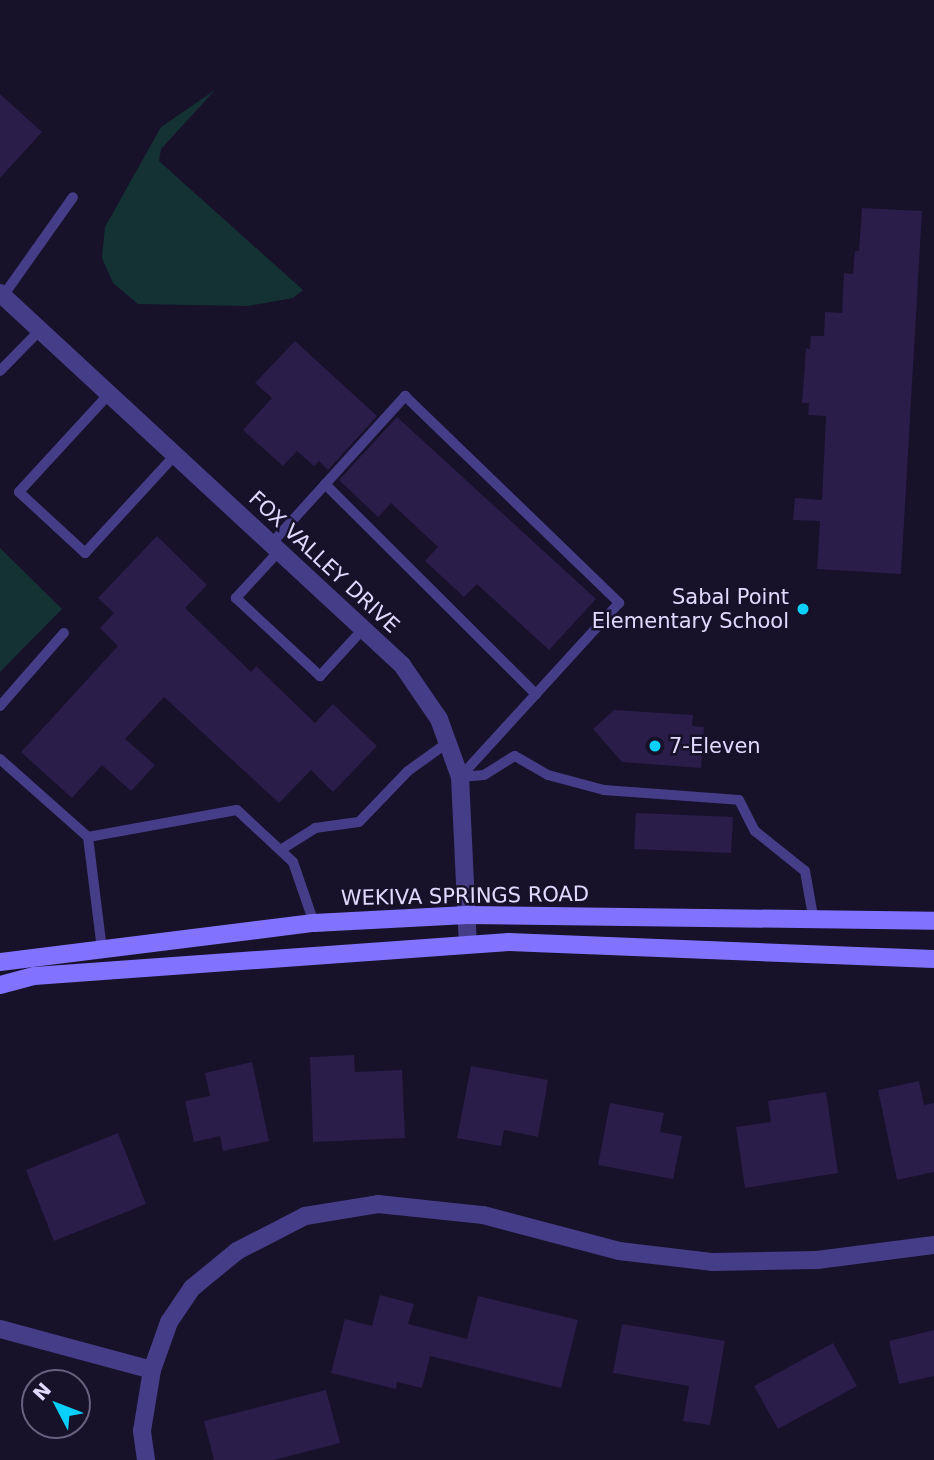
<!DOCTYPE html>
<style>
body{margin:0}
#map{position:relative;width:934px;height:1460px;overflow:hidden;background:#17112a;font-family:"DejaVu Sans",sans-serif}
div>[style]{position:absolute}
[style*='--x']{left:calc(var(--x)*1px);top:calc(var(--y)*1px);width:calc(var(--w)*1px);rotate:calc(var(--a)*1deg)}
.green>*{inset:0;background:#143234}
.building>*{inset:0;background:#2a1d4a}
.service>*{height:10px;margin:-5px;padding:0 5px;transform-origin:5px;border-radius:5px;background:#463d88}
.minor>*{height:18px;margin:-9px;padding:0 9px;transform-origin:9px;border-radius:9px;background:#463d88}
.secondary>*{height:18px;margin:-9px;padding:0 9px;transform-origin:9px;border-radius:9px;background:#8173fd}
.dots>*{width:19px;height:19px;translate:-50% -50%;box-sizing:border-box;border:4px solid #17112a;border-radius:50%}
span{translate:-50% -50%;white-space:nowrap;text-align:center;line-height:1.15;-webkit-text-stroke:5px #17112a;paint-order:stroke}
.street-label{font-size:21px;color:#e1dafe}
.poi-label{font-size:21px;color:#e1dafe}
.right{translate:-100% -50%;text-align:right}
.left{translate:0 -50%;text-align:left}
.north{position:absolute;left:21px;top:1369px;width:70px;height:70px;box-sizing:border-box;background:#17112a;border:2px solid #68617f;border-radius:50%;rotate:312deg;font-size:19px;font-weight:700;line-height:28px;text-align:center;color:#e1dafe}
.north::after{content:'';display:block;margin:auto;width:24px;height:32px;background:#09d0fb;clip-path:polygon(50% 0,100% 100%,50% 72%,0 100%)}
</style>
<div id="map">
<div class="green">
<i style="clip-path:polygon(215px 90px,161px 149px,159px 161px,303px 290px,293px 298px,248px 306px,138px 304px,113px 283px,102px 258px,105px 227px,161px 127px)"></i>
<i style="clip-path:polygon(0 548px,62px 609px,0 672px)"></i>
</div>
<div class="building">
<i style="clip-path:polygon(0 94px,42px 132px,0 178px)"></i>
<i style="clip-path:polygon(862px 208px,922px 211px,901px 574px,817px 569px,820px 521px,793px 520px,795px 498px,822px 500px,826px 416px,808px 415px,809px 403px,802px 403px,806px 348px,810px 349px,811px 336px,824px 336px,825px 312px,842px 313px,844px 273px,853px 274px,855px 251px,859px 251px)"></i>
<i style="clip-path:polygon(295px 341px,377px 416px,328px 470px,319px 461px,314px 466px,297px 451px,283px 466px,243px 430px,272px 398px,255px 383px)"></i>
<i style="clip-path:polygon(397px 417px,596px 599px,549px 650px,477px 584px,464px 597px,425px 561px,438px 547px,391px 503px,378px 517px,339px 480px)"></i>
<i style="clip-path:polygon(157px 536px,207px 585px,185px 608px,251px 672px,256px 666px,315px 723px,333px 704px,377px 746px,333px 792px,311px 770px,279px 803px,164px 697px,125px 739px,155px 765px,131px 791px,102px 765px,72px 798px,21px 752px,118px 646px,100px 628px,114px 613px,98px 598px)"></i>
<i style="clip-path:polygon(614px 710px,693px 715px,692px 726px,704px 727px,701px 768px,622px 762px,593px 729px)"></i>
<i style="clip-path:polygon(636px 813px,733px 817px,731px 853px,634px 849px)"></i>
<i style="clip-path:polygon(354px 1055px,355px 1072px,402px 1070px,405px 1138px,313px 1142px,310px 1057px)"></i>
<i style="clip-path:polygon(252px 1062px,269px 1141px,223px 1151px,220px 1136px,194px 1142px,185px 1101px,210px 1096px,205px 1073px)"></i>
<i style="clip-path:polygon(471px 1066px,548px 1080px,538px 1137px,504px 1130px,501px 1146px,457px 1138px)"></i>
<i style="clip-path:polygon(919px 1081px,924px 1105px,934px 1103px,934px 1172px,897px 1180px,878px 1090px)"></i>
<i style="clip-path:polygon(826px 1092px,838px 1173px,745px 1188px,736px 1127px,771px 1122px,768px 1101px)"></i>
<i style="clip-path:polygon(610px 1103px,664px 1113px,660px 1132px,682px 1136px,673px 1179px,598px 1165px)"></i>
<i style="clip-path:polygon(118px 1133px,146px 1204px,54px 1241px,26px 1170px)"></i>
<i style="clip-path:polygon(380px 1295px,414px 1304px,408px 1324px,467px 1339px,478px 1296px,578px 1320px,561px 1388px,430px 1356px,422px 1388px,397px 1382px,396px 1389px,331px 1373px,345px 1319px,372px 1326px)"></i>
<i style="clip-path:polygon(622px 1324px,725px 1341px,710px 1425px,683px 1421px,689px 1386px,613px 1373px)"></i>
<i style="clip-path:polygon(934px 1330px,934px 1376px,899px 1384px,889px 1341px)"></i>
<i style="clip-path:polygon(833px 1343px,857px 1386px,778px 1429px,754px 1386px)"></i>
<i style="clip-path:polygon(326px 1390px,340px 1443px,274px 1460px,214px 1460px,204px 1421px)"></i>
</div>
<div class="service">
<i style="--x:3;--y:296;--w:121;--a:-54.7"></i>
<i style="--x:0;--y:371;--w:57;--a:-45.7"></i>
<i style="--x:109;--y:394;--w:133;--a:132.6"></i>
<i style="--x:19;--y:492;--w:90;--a:42.7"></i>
<i style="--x:85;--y:553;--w:133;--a:-47.4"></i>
<i style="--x:325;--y:484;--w:298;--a:44.9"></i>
<i style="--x:271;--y:544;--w:200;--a:-47.8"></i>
<i style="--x:405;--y:396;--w:298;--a:44"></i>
<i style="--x:619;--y:603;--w:236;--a:132.4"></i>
<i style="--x:279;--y:551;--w:64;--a:132.5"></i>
<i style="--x:236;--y:598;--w:115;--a:42.9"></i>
<i style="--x:320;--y:676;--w:64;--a:-47.5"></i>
<i style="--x:0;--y:706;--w:97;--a:-48.8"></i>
<i style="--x:0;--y:759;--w:118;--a:41.6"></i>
<i style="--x:88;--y:837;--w:114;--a:82.9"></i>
<i style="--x:460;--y:777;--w:24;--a:-5"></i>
<i style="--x:484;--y:775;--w:36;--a:-32"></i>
<i style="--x:515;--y:756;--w:38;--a:30"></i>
<i style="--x:548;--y:775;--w:58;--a:15"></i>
<i style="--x:604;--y:790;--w:135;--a:4.2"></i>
<i style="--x:739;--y:800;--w:35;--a:63"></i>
<i style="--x:755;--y:831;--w:64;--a:38.7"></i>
<i style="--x:805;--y:871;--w:46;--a:79.9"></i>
<i style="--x:88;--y:837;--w:151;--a:-10.3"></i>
<i style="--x:237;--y:810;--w:76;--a:42.9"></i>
<i style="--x:293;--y:862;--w:65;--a:71"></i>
<i style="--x:282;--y:849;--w:39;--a:-32"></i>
<i style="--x:315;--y:828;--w:44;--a:-7.8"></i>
<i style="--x:359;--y:822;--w:71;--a:-46.1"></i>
<i style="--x:408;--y:771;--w:48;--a:-35.7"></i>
</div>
<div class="minor">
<i style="--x:0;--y:293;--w:548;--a:42.78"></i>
<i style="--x:402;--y:665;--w:65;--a:55.6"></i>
<i style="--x:439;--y:719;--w:62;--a:70.1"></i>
<i style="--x:460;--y:777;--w:167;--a:87.3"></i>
<i style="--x:0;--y:1329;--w:157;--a:15.1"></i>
<i style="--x:146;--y:1460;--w:29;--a:-98"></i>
<i style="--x:142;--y:1431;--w:62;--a:-80.7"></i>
<i style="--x:152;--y:1370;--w:51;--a:-70.5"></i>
<i style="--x:169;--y:1322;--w:41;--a:-55.9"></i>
<i style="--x:192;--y:1288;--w:58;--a:-39.4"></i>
<i style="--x:237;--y:1251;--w:76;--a:-27.2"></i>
<i style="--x:305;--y:1216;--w:74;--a:-9.3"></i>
<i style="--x:378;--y:1204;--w:106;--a:6"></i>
<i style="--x:483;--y:1215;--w:141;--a:14.8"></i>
<i style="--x:619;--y:1251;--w:95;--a:6.7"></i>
<i style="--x:713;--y:1262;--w:104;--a:-1.1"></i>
<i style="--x:817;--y:1260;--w:118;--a:-7.3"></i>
</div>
<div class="secondary">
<i style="--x:0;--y:962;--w:316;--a:-7.1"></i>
<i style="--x:314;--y:923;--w:153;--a:-3"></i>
<i style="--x:467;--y:915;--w:467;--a:0.7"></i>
<i style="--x:0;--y:985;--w:35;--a:-15"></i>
<i style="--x:34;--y:976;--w:476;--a:-4.1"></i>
<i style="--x:509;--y:942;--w:425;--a:2.3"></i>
</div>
<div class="dots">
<i style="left:803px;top:609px;background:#09d0fb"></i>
<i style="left:655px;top:746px;background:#09d0fb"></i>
</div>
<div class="street-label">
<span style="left:324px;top:562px;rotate:43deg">FOX VALLEY DRIVE</span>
<span style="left:465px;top:896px;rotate:-1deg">WEKIVA SPRINGS ROAD</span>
</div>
<div class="poi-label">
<span class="right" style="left:789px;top:609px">Sabal Point<br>Elementary School</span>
<span class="left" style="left:669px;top:746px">7-Eleven</span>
</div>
<div class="north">N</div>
</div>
